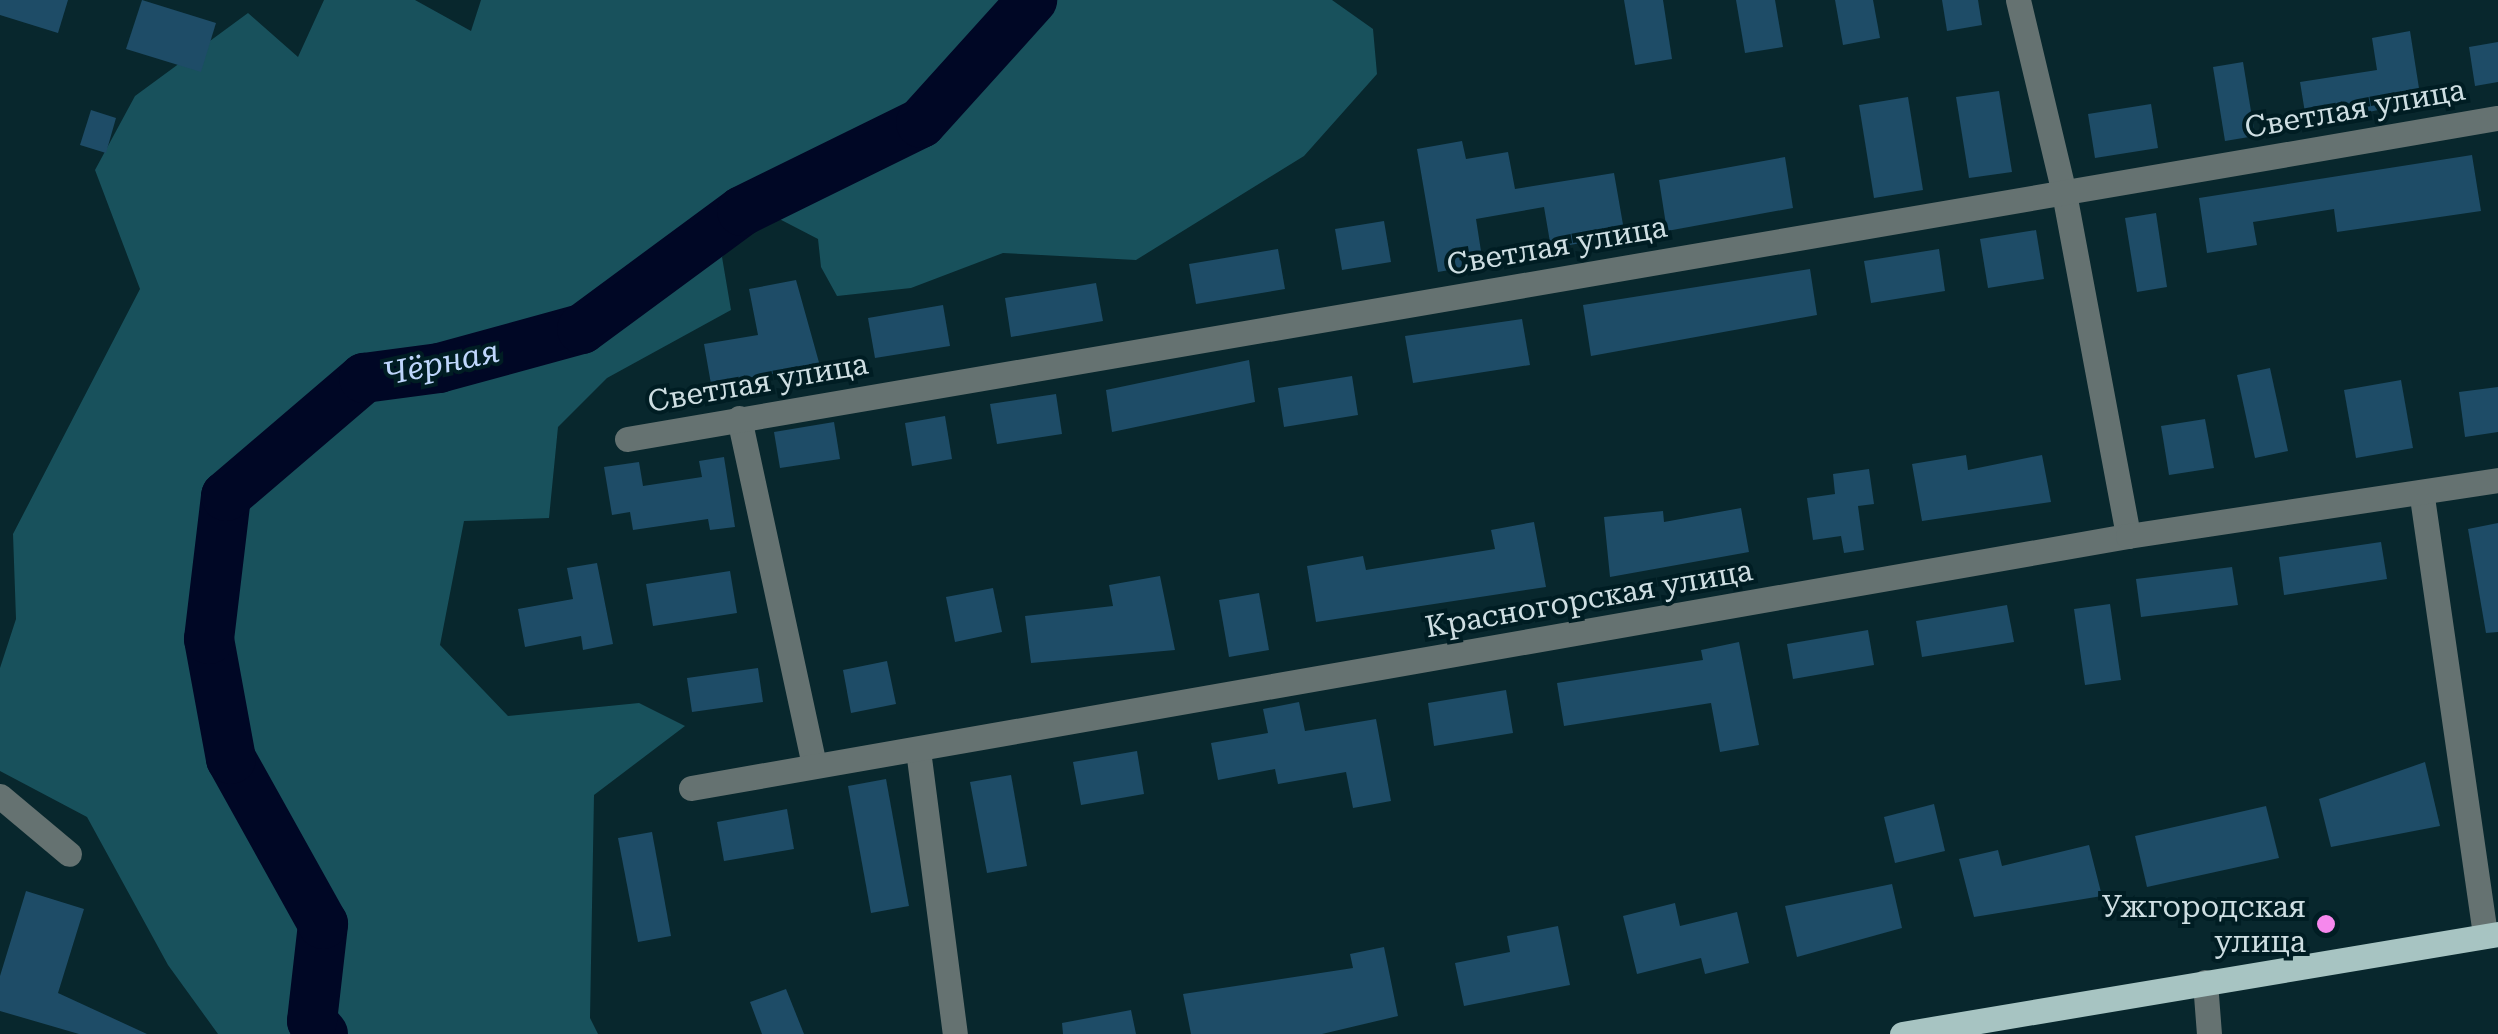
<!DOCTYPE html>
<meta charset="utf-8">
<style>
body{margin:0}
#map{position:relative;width:2498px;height:1034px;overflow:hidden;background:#08272d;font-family:"Roboto Serif",serif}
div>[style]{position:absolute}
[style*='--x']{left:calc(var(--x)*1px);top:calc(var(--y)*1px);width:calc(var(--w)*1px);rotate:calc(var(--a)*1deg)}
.green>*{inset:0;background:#18515c}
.river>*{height:50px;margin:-25px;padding:0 25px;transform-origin:25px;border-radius:25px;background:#000725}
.building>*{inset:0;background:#1e4c67}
.minor>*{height:25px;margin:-12.5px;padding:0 12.5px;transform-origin:12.5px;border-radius:12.5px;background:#657271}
.major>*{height:25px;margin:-12.5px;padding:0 12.5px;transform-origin:12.5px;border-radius:12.5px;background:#a7c4c2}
.dots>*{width:28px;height:28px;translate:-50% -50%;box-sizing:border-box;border:5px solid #001d23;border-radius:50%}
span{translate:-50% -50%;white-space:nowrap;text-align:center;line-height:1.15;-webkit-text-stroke:8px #001d23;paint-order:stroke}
.street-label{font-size:30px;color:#cedee2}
.poi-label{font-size:30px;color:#cedee2}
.right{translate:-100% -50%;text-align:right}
.water-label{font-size:32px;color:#bfd6fc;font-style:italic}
</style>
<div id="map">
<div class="green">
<i style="clip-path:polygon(324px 0,415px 0,471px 31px,481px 0,1332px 0,1373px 29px,1377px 74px,1304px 156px,1136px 260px,1003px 253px,911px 288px,837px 296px,821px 267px,818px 239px,762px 210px,722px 257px,731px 310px,607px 378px,558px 427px,549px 518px,464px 521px,440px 645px,508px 716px,639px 703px,685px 726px,594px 795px,590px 1018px,598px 1034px,218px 1034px,168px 965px,87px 817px,0 771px,0 668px,16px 619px,13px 534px,140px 289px,95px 170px,135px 96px,248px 13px,298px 57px)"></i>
</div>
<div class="river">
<i style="--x:323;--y:1034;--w:17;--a:-130"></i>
<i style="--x:312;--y:1021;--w:98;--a:-83.5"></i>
<i style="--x:323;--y:924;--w:189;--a:-119.1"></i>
<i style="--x:231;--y:759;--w:122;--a:-100.4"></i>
<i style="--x:209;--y:639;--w:144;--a:-83.2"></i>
<i style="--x:226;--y:496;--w:182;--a:-40.5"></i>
<i style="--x:364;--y:378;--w:76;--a:-7.6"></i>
<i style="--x:439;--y:368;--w:148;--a:-15.3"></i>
<i style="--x:582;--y:329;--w:199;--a:-36.4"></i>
<i style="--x:742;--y:211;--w:199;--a:-26.2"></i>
<i style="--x:921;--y:123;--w:166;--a:-47.9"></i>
</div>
<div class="building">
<i style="clip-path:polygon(0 0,68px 0,58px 33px,0 15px)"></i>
<i style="clip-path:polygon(142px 0,216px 23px,201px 72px,126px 49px)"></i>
<i style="clip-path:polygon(1624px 0,1663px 0,1672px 59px,1635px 65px)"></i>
<i style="clip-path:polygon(1736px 0,1775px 0,1783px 47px,1745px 53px)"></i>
<i style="clip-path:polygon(1835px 0,1873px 0,1880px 38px,1843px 45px)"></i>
<i style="clip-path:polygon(1942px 0,1978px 0,1982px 25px,1947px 31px)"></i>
<i style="clip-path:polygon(2410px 31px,2421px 101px,2307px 125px,2300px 82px,2377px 70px,2372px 38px)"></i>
<i style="clip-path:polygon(2498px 42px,2498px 82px,2475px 86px,2469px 47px)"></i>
<i style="clip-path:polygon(2243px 62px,2255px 136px,2225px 141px,2213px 67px)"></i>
<i style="clip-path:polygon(1999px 91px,2012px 172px,1969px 178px,1956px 97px)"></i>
<i style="clip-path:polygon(1908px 97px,1923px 190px,1874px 198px,1859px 105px)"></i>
<i style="clip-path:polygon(2151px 104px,2158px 148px,2095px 158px,2088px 114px)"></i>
<i style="clip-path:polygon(91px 110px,116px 118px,106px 153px,80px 145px)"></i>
<i style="clip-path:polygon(1462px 141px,1466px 159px,1508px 152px,1515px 189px,1614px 173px,1625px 236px,1551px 248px,1544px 207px,1476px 219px,1483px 264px,1438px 272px,1417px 149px)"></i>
<i style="clip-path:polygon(2472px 155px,2481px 211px,2337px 232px,2334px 209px,2253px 222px,2257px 245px,2207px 253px,2199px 198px)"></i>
<i style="clip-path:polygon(1785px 157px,1793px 208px,1667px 231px,1659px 180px)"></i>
<i style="clip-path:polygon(2156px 213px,2167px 287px,2137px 292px,2125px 218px)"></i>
<i style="clip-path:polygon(1384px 221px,1391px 262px,1342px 270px,1335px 229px)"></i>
<i style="clip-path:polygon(2036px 230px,2044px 279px,1988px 288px,1980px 239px)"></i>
<i style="clip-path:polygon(1278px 249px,1285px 289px,1196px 304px,1189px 264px)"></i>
<i style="clip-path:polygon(1939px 249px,1945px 291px,1871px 303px,1864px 261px)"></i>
<i style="clip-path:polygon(1810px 269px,1817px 315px,1591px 356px,1583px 305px)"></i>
<i style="clip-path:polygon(796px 280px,820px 366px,711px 384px,704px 344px,758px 335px,749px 289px)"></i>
<i style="clip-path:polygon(1096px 283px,1103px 321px,1011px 337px,1005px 298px)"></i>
<i style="clip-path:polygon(943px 305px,950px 346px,875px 358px,868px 318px)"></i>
<i style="clip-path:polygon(1522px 319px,1530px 365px,1413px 383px,1405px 336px)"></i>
<i style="clip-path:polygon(1249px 360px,1255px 402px,1112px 432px,1106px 390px)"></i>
<i style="clip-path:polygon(2270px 368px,2288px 451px,2255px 458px,2237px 375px)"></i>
<i style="clip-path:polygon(1352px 376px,1358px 415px,1284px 427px,1278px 388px)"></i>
<i style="clip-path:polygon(2401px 380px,2413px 448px,2356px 458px,2344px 390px)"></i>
<i style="clip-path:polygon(2498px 387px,2498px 432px,2465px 437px,2459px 392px)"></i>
<i style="clip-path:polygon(1056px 394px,1062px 434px,997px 444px,990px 404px)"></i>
<i style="clip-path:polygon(945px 416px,952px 459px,912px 466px,905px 423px)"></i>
<i style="clip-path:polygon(2205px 419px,2214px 468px,2169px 475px,2161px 426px)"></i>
<i style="clip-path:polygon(834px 422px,840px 459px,780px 468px,774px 432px)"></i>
<i style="clip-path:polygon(1966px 455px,1968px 470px,2042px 455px,2051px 502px,1922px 521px,1912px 464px)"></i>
<i style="clip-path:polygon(724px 457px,735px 527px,710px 530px,708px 519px,633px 530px,630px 512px,612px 515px,604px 467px,639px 462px,643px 486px,702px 477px,699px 461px)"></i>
<i style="clip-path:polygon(1869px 469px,1874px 504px,1858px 506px,1864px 550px,1844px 553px,1841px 536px,1813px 540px,1807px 498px,1835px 494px,1833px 474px)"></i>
<i style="clip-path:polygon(1741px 508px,1749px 552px,1610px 577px,1604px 517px,1663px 511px,1664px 522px)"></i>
<i style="clip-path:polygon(1534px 522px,1546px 587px,1316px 622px,1307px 566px,1363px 556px,1366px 570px,1495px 549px,1491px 530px)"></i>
<i style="clip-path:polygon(2498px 523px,2498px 632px,2486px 633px,2468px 529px)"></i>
<i style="clip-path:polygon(2381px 542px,2387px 579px,2284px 595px,2279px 557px)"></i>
<i style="clip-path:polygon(597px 563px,613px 644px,583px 650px,581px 636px,525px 647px,518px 609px,573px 599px,567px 568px)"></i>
<i style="clip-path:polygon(2232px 567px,2238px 605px,2141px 617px,2136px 579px)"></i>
<i style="clip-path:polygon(730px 571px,737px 613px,653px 626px,646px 584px)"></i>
<i style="clip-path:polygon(1160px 576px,1175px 650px,1031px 663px,1025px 616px,1113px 606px,1109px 585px)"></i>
<i style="clip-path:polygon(993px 588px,1002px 632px,955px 642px,946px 597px)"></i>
<i style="clip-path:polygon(1259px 593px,1269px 650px,1229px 657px,1219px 600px)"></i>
<i style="clip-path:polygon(2110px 604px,2121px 680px,2085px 685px,2074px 609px)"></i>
<i style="clip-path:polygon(2007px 605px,2014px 642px,1922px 657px,1916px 621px)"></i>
<i style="clip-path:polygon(1868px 630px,1874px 665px,1793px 679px,1787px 644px)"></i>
<i style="clip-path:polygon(1739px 642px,1759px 745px,1720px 752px,1711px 703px,1564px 726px,1557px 683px,1703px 660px,1701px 650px)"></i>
<i style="clip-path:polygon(887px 661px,896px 704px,851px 713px,843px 670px)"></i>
<i style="clip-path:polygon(758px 668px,763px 702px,692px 712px,687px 678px)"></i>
<i style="clip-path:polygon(1506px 690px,1513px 733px,1434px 746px,1428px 703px)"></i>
<i style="clip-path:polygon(1299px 702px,1305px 731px,1376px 719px,1391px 801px,1353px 808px,1346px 772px,1278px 784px,1275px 769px,1218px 780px,1211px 743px,1268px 733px,1263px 709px)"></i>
<i style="clip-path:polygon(1137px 751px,1144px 794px,1081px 805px,1073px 762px)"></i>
<i style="clip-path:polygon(2425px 762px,2440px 826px,2331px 847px,2319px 799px)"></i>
<i style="clip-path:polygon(1011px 775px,1027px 866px,987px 873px,970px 782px)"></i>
<i style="clip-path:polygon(886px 779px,909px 906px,871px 913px,848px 786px)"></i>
<i style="clip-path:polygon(1934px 804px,1945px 851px,1895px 863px,1884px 817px)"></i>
<i style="clip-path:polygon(2266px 806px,2279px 858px,2147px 887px,2135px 836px)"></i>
<i style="clip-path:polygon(787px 809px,794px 849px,724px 861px,717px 822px)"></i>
<i style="clip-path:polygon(652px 832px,671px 936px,638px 942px,618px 838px)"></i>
<i style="clip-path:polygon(2089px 845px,2102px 896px,1974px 917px,1959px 859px,1998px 850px,2002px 866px)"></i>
<i style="clip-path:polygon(1892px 884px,1902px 928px,1797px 957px,1785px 906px)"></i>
<i style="clip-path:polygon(26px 891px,84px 909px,58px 993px,147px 1034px,79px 1034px,0 1011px,0 976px)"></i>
<i style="clip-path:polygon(1675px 903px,1680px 926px,1737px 912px,1749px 963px,1705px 974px,1701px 958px,1637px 974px,1623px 916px)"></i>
<i style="clip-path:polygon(1558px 926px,1570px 985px,1464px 1006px,1455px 963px,1510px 952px,1507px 936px)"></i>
<i style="clip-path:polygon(1384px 947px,1398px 1016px,1322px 1034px,1191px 1034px,1183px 994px,1353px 968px,1350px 954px)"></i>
<i style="clip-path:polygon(786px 989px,804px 1034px,762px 1034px,750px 1002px)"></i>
<i style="clip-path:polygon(1131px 1010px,1136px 1034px,1063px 1034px,1062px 1023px)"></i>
</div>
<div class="minor">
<i style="--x:2018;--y:0;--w:198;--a:76.6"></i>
<i style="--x:2064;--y:193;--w:349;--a:79.4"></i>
<i style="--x:739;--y:418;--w:355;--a:77.8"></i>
<i style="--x:627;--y:439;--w:1898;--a:-9.74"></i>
<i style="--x:2422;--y:497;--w:443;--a:81.8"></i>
<i style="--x:918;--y:750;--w:286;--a:82.6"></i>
<i style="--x:691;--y:788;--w:1459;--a:-9.95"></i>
<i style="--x:2128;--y:536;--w:374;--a:-8.6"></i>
<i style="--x:0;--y:796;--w:90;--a:40"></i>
<i style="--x:2205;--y:982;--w:52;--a:85.6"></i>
</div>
<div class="major">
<i style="--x:1902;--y:1034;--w:604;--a:-9.52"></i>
</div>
<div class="dots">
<i style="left:2326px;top:924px;background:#f688ed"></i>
</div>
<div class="street-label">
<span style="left:2355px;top:109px;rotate:-10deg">Светлая улица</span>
<span style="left:1557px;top:246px;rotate:-10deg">Светлая улица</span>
<span style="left:758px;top:383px;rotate:-10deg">Светлая улица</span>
<span style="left:1589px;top:599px;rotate:-10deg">Красногорская улица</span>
</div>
<div class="poi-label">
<span class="right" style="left:2306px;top:924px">Ужгородская<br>улица</span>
</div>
<div class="water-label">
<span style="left:441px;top:363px;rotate:-12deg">Чёрная</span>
</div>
</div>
